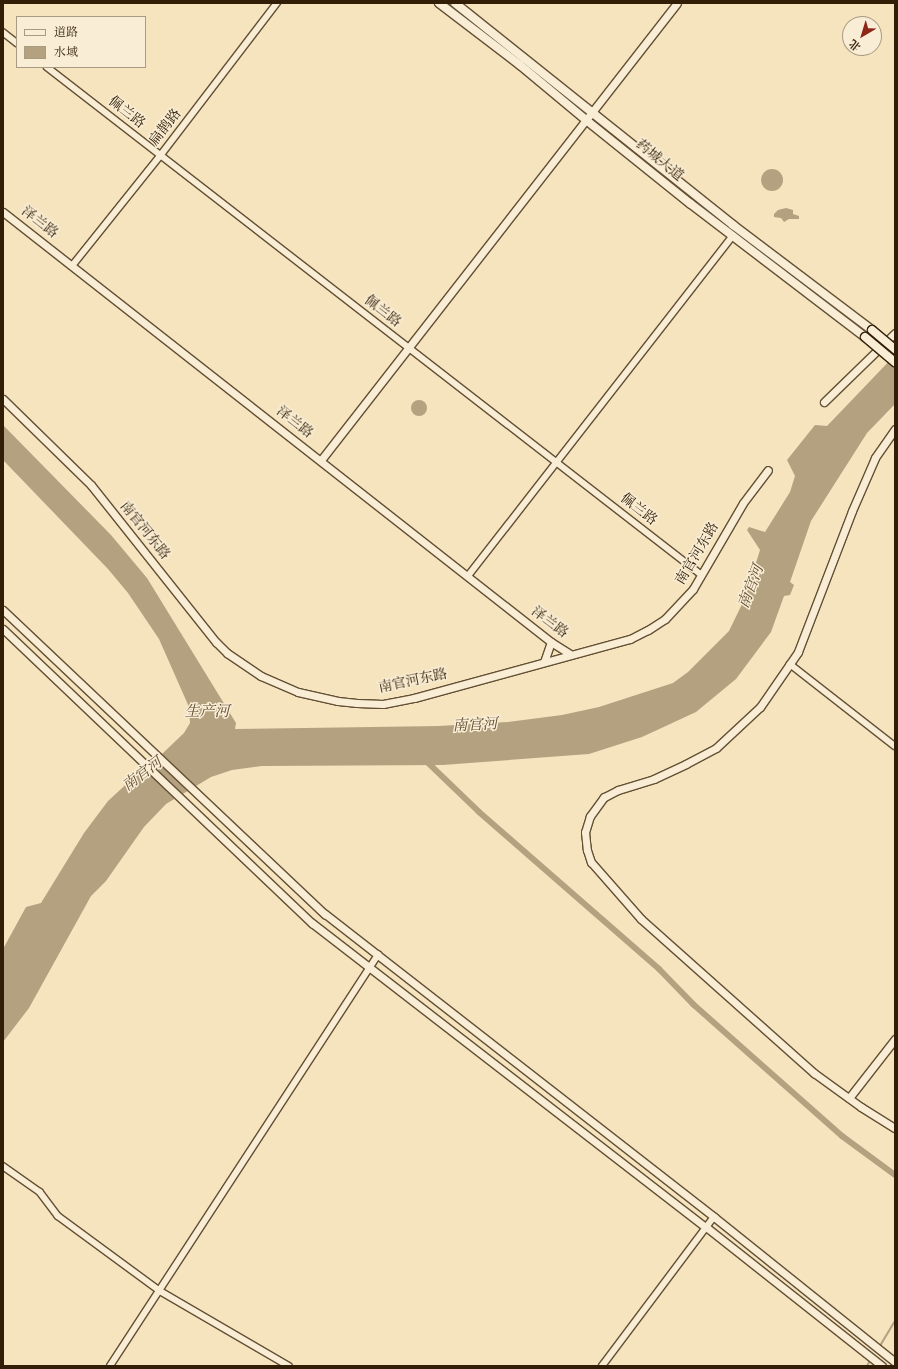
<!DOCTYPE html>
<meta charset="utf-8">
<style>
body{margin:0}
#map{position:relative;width:898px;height:1369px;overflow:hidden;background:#f6e4bf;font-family:"Sorts Mill Goudy","Noto Serif SC",serif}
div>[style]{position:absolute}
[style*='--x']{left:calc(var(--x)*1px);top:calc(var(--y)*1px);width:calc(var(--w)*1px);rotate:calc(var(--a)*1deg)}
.water>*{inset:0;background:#b3a180}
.round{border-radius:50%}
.stream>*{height:1.5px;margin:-0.75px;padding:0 0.75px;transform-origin:0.75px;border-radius:0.75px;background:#b3a180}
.canal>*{height:6px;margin:-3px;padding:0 3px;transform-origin:3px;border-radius:3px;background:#b3a180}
.roads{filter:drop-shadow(1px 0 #635034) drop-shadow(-1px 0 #635034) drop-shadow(0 1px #635034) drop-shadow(0 -1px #635034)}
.minor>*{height:5.5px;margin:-2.75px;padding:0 2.75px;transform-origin:2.75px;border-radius:2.75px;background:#f9edd5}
.tertiary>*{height:7px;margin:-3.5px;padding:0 3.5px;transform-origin:3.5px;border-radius:3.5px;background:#f9edd5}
.secondary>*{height:8px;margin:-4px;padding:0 4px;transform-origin:4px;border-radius:4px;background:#f9edd5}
.bridges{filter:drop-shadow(1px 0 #321e06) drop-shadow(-1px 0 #321e06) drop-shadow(0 1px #321e06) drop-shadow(0 -1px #321e06)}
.secondary-bridge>*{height:8px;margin:-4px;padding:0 4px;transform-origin:4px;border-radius:4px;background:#f9edd5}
span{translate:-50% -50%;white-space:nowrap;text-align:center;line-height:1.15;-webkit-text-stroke:3px #f9edd5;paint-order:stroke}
.street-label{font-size:14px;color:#321e06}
.water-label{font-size:15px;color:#5f4c31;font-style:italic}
.frame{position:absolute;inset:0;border:4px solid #321e06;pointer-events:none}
.legend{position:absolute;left:16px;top:16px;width:130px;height:52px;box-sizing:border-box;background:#f9edd5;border:1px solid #a99a82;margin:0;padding:5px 7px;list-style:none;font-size:12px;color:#321e06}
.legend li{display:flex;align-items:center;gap:8px;height:20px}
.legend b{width:20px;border:1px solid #a99a82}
.north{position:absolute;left:842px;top:16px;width:40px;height:40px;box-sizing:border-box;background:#f9edd5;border:1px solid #a99a82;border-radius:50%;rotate:218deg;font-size:11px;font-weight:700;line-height:16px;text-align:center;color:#321e06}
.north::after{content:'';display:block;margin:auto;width:14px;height:18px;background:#8f2418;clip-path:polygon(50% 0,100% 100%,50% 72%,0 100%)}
</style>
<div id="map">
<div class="water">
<i class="round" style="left:761px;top:169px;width:22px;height:22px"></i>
<i style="clip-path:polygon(786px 208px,793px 210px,793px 214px,799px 216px,799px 219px,789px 219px,784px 222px,781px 218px,774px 217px,774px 214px,778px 210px)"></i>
<i style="clip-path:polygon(895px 355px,895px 404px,867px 433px,811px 521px,790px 582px,794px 585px,790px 595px,784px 596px,771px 632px,736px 679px,696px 712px,642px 737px,589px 754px,443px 765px,262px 766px,232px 770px,211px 777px,166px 804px,144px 827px,106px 881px,91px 896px,29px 1008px,3px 1042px,3px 949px,26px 907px,41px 903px,84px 833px,108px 801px,134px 777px,141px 774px,184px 733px,190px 723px,189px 707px,159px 639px,128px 593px,108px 569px,3px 460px,3px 425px,111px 535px,147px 578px,236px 723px,235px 729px,439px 726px,508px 722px,562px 715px,599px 707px,673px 683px,688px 672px,729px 631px,745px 598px,760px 550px,747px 530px,749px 527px,765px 532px,790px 492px,795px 476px,787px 460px,815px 425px,827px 426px)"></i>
<i class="round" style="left:411px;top:400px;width:16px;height:16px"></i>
</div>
<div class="stream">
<i style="--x:880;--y:1346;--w:29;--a:-59"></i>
<i style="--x:867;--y:1366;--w:8;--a:-60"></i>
</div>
<div class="canal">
<i style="--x:424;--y:759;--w:76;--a:43.9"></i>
<i style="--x:479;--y:812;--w:239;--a:41.1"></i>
<i style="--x:659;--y:969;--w:50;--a:45.8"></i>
<i style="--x:694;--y:1005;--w:198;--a:41.5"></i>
<i style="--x:842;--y:1136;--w:66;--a:36.3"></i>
</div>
<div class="roads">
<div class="minor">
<i style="--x:3;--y:32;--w:18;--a:38"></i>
<i style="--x:47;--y:67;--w:829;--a:37.8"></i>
<i style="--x:72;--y:266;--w:141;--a:-51.3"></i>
<i style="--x:160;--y:156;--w:193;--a:-52.6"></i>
<i style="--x:468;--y:576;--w:431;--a:-52.1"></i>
<i style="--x:790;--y:664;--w:133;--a:38"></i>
<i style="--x:3;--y:1166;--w:45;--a:35.1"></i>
<i style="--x:40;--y:1192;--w:30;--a:53"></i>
<i style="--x:58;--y:1216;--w:127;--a:36.3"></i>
<i style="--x:160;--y:1291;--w:149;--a:30.2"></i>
<i style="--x:110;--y:1366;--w:491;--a:-56.9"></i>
<i style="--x:602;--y:1366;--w:186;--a:-53.1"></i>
</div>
<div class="tertiary">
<i style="--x:3;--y:212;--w:697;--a:38.12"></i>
<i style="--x:551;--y:642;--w:22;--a:32"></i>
<i style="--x:3;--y:399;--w:123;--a:44.3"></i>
<i style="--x:91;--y:485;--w:201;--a:51.5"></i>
<i style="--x:216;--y:642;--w:16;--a:45"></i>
<i style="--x:227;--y:653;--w:41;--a:34.1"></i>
<i style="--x:261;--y:676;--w:40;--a:23.4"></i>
<i style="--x:298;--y:692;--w:41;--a:12.7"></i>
<i style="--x:338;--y:701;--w:19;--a:6"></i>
<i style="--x:357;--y:703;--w:26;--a:2"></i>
<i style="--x:383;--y:704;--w:32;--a:-11"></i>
<i style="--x:414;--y:698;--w:224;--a:-15.3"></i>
<i style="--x:630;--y:639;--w:20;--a:-27"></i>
<i style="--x:648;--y:630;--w:20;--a:-33"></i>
<i style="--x:665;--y:619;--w:41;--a:-47"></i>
<i style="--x:693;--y:589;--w:99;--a:-59.8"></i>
<i style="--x:743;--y:503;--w:41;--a:-52.9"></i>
<i style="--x:824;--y:402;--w:99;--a:-44.2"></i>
<i style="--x:895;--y:429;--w:35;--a:125"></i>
<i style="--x:875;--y:458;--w:58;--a:113.5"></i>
<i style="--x:852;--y:511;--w:151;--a:111"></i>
<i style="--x:798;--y:652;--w:67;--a:124.6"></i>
<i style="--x:760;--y:707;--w:60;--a:137"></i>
<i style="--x:716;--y:748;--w:34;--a:152"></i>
<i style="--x:686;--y:764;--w:35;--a:155"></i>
<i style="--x:654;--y:779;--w:38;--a:163"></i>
<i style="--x:618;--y:790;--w:16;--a:153"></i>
<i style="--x:604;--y:797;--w:24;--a:126"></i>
<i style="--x:590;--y:816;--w:17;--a:107"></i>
<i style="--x:585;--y:832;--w:18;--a:84"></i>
<i style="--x:587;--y:850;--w:13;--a:72"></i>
<i style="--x:591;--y:862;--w:76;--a:48.7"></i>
<i style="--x:641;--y:919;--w:232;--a:41.7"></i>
<i style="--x:814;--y:1073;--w:58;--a:35.9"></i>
<i style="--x:861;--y:1107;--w:40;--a:32"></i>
<i style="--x:321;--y:460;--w:579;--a:-52.08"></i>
<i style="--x:3;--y:610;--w:443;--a:43.4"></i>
<i style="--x:325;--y:914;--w:493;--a:37.9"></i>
<i style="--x:714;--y:1217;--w:232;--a:38.7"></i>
<i style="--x:3;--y:629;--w:427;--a:43.6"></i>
<i style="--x:312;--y:923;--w:498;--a:37.7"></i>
<i style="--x:706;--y:1227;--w:224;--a:38.3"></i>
<i style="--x:544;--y:662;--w:21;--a:-71"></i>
<i style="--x:849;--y:1098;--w:75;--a:-52.1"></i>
</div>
<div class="secondary">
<i style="--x:439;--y:3;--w:102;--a:37.4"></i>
<i style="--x:520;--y:65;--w:86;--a:39.8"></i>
<i style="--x:586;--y:120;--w:134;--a:38.7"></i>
<i style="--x:691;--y:204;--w:219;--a:37.4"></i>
<i style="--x:455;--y:3;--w:356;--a:38.6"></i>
<i style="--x:733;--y:225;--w:174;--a:37.1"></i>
</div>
</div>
<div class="bridges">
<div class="secondary-bridge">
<i style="--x:872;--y:330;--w:30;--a:40"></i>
<i style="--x:865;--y:337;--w:39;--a:40"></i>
</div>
</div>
<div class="street-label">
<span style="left:126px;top:113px;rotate:38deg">佩兰路</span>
<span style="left:166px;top:128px;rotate:-52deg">扁鹊路</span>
<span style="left:659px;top:161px;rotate:39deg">药城大道</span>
<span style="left:39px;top:223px;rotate:38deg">泽兰路</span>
<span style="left:382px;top:312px;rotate:38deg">佩兰路</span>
<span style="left:294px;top:423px;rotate:38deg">泽兰路</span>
<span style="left:638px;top:510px;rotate:38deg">佩兰路</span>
<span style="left:144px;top:531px;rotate:51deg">南官河东路</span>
<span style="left:698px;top:554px;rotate:-59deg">南官河东路</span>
<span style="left:549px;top:623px;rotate:37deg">泽兰路</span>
<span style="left:413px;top:682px;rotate:-12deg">南官河东路</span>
</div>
<div class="water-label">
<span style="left:752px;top:587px;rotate:-69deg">南官河</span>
<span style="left:207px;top:713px">生产河</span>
<span style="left:475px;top:726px;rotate:-3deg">南官河</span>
<span style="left:143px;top:775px;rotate:-37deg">南官河</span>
</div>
<div class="frame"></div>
<ul class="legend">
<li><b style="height:5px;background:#f9edd5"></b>道路</li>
<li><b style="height:11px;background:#b3a180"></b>水域</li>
</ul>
<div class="north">北</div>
</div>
